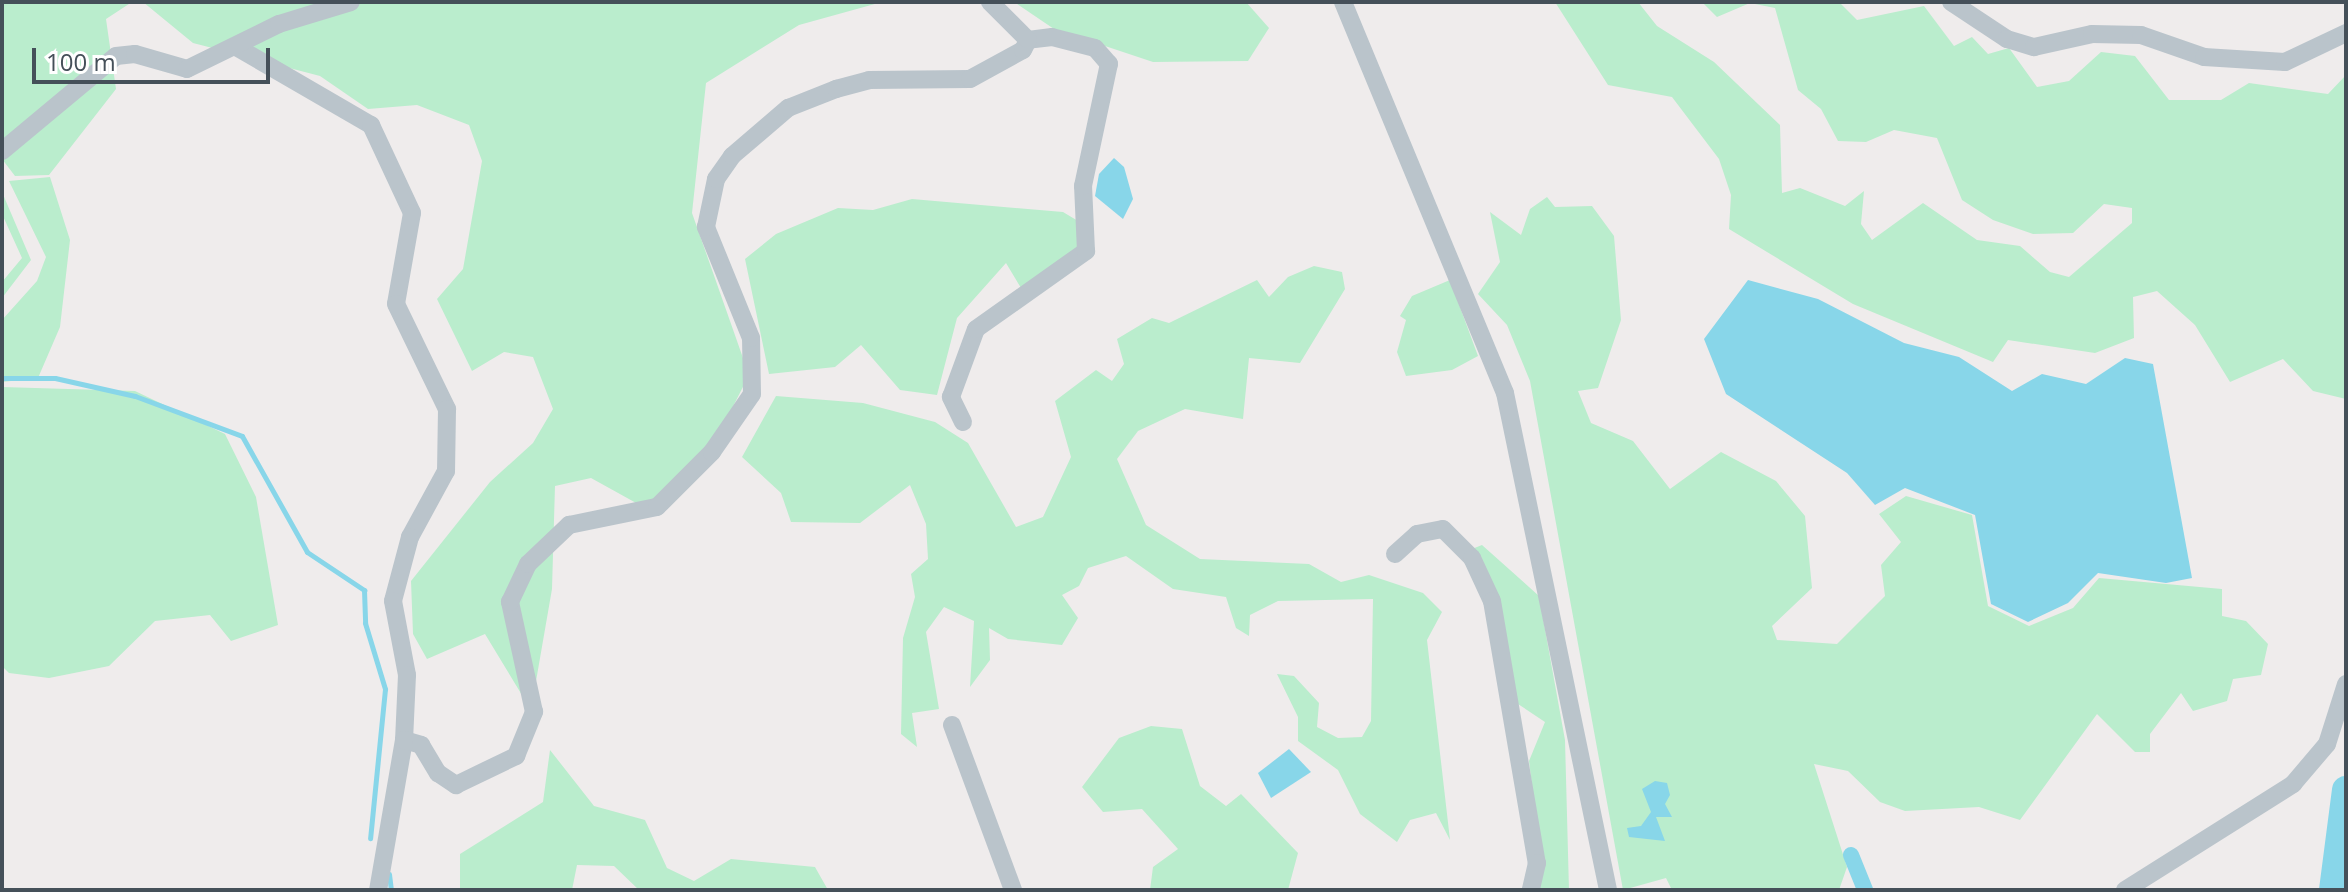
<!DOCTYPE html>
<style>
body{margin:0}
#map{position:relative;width:2348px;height:892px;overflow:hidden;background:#efecec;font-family:"Open Sans",sans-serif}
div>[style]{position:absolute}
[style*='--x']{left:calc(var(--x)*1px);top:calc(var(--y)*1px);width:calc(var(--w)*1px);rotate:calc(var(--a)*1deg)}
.green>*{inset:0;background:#baedcd}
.water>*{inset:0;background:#88d6e9}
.stream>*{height:5px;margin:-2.5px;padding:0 2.5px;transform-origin:2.5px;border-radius:2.5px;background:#88d6e9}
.canal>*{height:16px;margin:-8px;padding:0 8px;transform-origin:8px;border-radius:8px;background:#88d6e9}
.river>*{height:28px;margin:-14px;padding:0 14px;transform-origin:14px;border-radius:14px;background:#88d6e9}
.street>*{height:18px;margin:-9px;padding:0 9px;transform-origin:9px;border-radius:9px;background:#bac4cb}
span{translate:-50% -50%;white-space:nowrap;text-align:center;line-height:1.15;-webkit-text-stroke:6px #fff;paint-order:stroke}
.frame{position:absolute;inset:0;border:4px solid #455059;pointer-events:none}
.scale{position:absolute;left:32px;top:48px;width:238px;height:36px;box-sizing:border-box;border:4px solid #455059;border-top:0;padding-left:10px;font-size:24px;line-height:28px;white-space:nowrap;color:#455059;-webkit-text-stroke:6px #fff;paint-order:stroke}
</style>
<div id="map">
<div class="green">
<i style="clip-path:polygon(2px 2px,132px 2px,106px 19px,116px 89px,49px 175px,15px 176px,2px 159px)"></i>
<i style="clip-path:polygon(143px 2px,882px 2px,799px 25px,706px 83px,692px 213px,749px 375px,718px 436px,647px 509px,591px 478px,555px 486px,552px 589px,531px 710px,485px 634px,427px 659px,413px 634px,411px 581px,490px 482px,533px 443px,553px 409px,533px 357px,504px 352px,472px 371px,437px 299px,463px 269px,482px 161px,469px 125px,417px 105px,368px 109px,320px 76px,193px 43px)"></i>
<i style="clip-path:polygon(1014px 2px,1246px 2px,1269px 28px,1248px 61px,1153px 62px,1054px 29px)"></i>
<i style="clip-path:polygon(1555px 2px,1638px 2px,1657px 26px,1714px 62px,1780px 125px,1782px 193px,1800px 188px,1845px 206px,1864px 191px,1861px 224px,1872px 240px,1923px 203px,1977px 240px,2020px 246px,2050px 272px,2069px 277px,2132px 223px,2132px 208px,2104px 204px,2073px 233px,2033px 234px,1993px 220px,1962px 200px,1937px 138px,1894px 130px,1866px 142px,1838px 141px,1821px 109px,1798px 90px,1775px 8px,1750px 3px,1717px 17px,1702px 2px,1839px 2px,1857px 20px,1924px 6px,1954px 46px,1972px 37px,1988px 54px,2009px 48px,2037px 87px,2069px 81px,2101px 52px,2135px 56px,2169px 100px,2221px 100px,2249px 83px,2328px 94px,2346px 75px,2346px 399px,2313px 391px,2283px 359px,2230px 382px,2195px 325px,2157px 291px,2133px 297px,2134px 338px,2095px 353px,2008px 340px,1993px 362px,1853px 304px,1729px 229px,1731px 195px,1719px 159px,1672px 97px,1608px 85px)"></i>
<i style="clip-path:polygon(50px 177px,70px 240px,60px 327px,38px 378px,2px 382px,2px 320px,37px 281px,46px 257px,9px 181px)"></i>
<i style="clip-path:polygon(2px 192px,31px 260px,2px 298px,2px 282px,22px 258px,2px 214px)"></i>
<i style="clip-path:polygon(1547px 197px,1555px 207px,1592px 206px,1614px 236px,1621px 320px,1598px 388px,1578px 391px,1591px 423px,1633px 441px,1670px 489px,1721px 452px,1776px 481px,1805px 516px,1812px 588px,1772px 626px,1777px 640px,1837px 644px,1885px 596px,1881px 565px,1901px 542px,1879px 514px,1906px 496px,1972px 515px,1988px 606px,2029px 626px,2073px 608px,2099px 578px,2222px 589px,2222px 616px,2246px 621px,2268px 644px,2261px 675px,2233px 679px,2227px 701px,2193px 711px,2181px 693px,2150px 734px,2150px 752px,2135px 752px,2097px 714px,2020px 820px,1979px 807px,1905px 811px,1880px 802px,1848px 771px,1814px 764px,1847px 867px,1839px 890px,1672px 890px,1666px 878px,1623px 890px,1530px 381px,1507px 325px,1478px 294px,1500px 262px,1490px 212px,1521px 235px,1530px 209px)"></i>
<i style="clip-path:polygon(912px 199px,1063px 212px,1078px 221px,1078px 255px,1021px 288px,1006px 263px,957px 318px,937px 395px,900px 390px,861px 345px,835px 367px,769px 374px,745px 259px,776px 234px,838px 208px,873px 210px)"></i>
<i style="clip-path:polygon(1314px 266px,1342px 272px,1345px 289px,1300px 363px,1249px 358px,1243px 419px,1185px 409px,1138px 431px,1117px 459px,1146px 525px,1200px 559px,1309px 564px,1341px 582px,1369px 575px,1423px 593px,1442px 612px,1427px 640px,1450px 840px,1436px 813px,1410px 820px,1397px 842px,1360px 814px,1338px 770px,1298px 741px,1298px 717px,1277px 674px,1294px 676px,1319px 703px,1317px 727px,1338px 738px,1362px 737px,1371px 721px,1373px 599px,1278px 601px,1250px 615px,1249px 636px,1236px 628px,1226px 597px,1173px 589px,1126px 556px,1088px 568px,1079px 586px,1062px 595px,1078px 618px,1062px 645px,1008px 639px,989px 628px,990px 660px,970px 687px,974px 621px,944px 607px,926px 632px,939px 709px,912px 713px,917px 747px,901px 734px,903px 638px,915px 597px,911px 574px,928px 559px,926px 524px,910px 485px,860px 523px,791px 522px,781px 493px,742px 457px,776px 396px,863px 403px,935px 422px,968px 443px,1016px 527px,1043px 517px,1071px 457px,1055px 401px,1096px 370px,1112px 381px,1124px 364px,1117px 339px,1152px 318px,1169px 323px,1257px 280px,1269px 297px,1288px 277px)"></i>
<i style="clip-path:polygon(1450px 280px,1478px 356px,1452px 370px,1406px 376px,1397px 352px,1406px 320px,1400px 316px,1412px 296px)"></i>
<i style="clip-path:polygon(2px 387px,135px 391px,225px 434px,256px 497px,278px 625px,231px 641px,210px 615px,155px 621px,109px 666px,49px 678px,9px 673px,2px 666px)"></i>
<i style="clip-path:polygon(1482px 545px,1539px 596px,1565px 740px,1569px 890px,1537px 890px,1543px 874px,1529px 761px,1545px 722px,1518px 704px,1500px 609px,1472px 549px)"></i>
<i style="clip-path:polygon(1151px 726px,1182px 729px,1200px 786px,1226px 806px,1241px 794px,1298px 853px,1288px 890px,1150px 890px,1153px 867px,1178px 849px,1142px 809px,1103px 812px,1082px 787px,1119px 738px)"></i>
<i style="clip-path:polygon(550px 750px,594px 806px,645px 820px,667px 868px,694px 881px,731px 859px,815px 867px,828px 890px,639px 890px,614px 866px,577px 865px,572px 890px,460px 890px,460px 854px,543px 802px)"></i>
</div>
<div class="water">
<i style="clip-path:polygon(1114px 158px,1124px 167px,1133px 199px,1123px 219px,1095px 196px,1099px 174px)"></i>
<i style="clip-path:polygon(1748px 280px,1818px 299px,1904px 343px,1959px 357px,2012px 391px,2042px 374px,2086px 384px,2125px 358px,2153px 364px,2192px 578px,2166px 583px,2098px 573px,2068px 603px,2028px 622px,1991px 604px,1975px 515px,1905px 488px,1875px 505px,1847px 473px,1726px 394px,1704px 339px)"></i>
<i style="clip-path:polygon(1289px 749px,1311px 772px,1271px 798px,1258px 773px)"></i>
<i style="clip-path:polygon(1655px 781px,1667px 783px,1670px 795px,1665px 804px,1672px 817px,1656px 817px,1665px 841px,1629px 837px,1627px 828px,1641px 826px,1651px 812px,1642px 789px)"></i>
</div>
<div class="stream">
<i style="--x:2;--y:378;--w:53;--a:0"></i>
<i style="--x:55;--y:378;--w:82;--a:12.7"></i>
<i style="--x:135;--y:396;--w:114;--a:20.5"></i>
<i style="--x:242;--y:436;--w:133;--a:60.7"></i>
<i style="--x:307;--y:552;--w:69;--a:33.7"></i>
<i style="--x:364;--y:590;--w:33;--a:88"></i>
<i style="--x:365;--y:623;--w:69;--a:73.1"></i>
<i style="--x:385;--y:689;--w:150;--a:95.7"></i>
<i style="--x:389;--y:874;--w:16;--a:83"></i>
</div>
<div class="canal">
<i style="--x:1851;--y:855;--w:38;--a:68"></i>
</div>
<div class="river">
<i style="--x:2333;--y:890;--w:101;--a:-82.6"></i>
</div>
<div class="street">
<i style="--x:1343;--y:2;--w:423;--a:67.5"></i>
<i style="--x:1505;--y:393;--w:508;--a:78.29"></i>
<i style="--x:1951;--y:2;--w:67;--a:33.5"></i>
<i style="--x:2007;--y:39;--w:28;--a:17"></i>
<i style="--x:2034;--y:47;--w:59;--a:-12.6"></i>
<i style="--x:2092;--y:34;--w:49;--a:1.2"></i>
<i style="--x:2141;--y:35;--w:67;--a:19.2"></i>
<i style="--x:2204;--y:57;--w:81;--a:3.5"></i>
<i style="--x:2285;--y:62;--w:68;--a:-25.4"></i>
<i style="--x:238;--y:48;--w:154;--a:30.1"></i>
<i style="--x:371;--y:125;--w:97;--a:65"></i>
<i style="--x:412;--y:213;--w:92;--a:100"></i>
<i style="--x:396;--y:304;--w:117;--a:64.1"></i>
<i style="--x:447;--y:409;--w:62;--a:90.9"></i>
<i style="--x:446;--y:471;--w:75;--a:118.6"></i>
<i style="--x:410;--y:537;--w:66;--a:104.9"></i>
<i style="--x:393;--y:601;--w:75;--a:79.3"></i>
<i style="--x:407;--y:675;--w:65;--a:92.6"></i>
<i style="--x:404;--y:740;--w:152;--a:99.8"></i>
<i style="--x:2;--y:151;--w:148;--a:-39.8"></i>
<i style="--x:116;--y:56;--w:19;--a:-6"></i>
<i style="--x:135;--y:54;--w:54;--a:16.1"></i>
<i style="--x:187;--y:69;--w:102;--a:-26.1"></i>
<i style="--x:279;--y:24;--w:75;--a:-17"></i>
<i style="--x:963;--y:422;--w:28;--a:-116"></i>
<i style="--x:951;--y:397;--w:72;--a:-69.8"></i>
<i style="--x:976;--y:329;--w:135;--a:-35.3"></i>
<i style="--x:1086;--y:251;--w:65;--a:-92.6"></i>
<i style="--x:1083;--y:186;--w:125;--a:-78"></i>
<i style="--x:1109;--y:64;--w:21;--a:-131"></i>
<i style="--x:1095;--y:48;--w:44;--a:-165.7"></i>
<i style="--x:1052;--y:37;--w:24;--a:173"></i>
<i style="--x:1395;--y:554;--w:30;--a:-42"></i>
<i style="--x:1417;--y:534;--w:26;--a:-11"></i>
<i style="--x:1443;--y:529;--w:41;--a:45"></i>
<i style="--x:1472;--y:558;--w:47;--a:65.1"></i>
<i style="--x:1492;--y:601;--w:266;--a:80.3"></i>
<i style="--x:1537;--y:863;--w:28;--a:103"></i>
<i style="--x:952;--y:725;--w:176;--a:69.7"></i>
<i style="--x:404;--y:740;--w:18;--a:16"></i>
<i style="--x:421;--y:745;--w:33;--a:59"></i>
<i style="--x:438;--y:773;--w:22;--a:34"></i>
<i style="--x:456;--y:785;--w:67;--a:-25.8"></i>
<i style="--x:516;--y:756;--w:48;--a:-67.8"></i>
<i style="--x:534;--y:712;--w:113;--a:-102.3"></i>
<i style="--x:510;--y:602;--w:42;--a:-64.7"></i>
<i style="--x:528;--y:564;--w:57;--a:-43.6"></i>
<i style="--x:569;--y:525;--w:90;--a:-11.6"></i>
<i style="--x:657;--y:507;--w:78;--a:-45"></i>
<i style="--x:712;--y:452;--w:70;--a:-55.4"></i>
<i style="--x:752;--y:394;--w:56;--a:-91"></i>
<i style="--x:751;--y:338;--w:120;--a:-112.1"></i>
<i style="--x:706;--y:227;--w:49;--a:-78.2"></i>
<i style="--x:716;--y:179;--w:28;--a:-55"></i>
<i style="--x:732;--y:156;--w:74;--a:-40.6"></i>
<i style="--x:788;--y:108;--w:52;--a:-21.6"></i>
<i style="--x:836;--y:89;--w:34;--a:-15"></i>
<i style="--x:869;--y:80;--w:101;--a:-0.6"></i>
<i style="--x:970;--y:79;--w:60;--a:-28.7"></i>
<i style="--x:1023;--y:50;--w:11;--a:-63"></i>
<i style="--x:1028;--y:40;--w:54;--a:-135"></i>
<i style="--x:2125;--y:890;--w:199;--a:-32.2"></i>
<i style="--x:2293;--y:784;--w:52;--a:-49.6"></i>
<i style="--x:2327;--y:744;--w:63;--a:-72.4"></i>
</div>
<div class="frame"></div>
<div class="scale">100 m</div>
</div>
